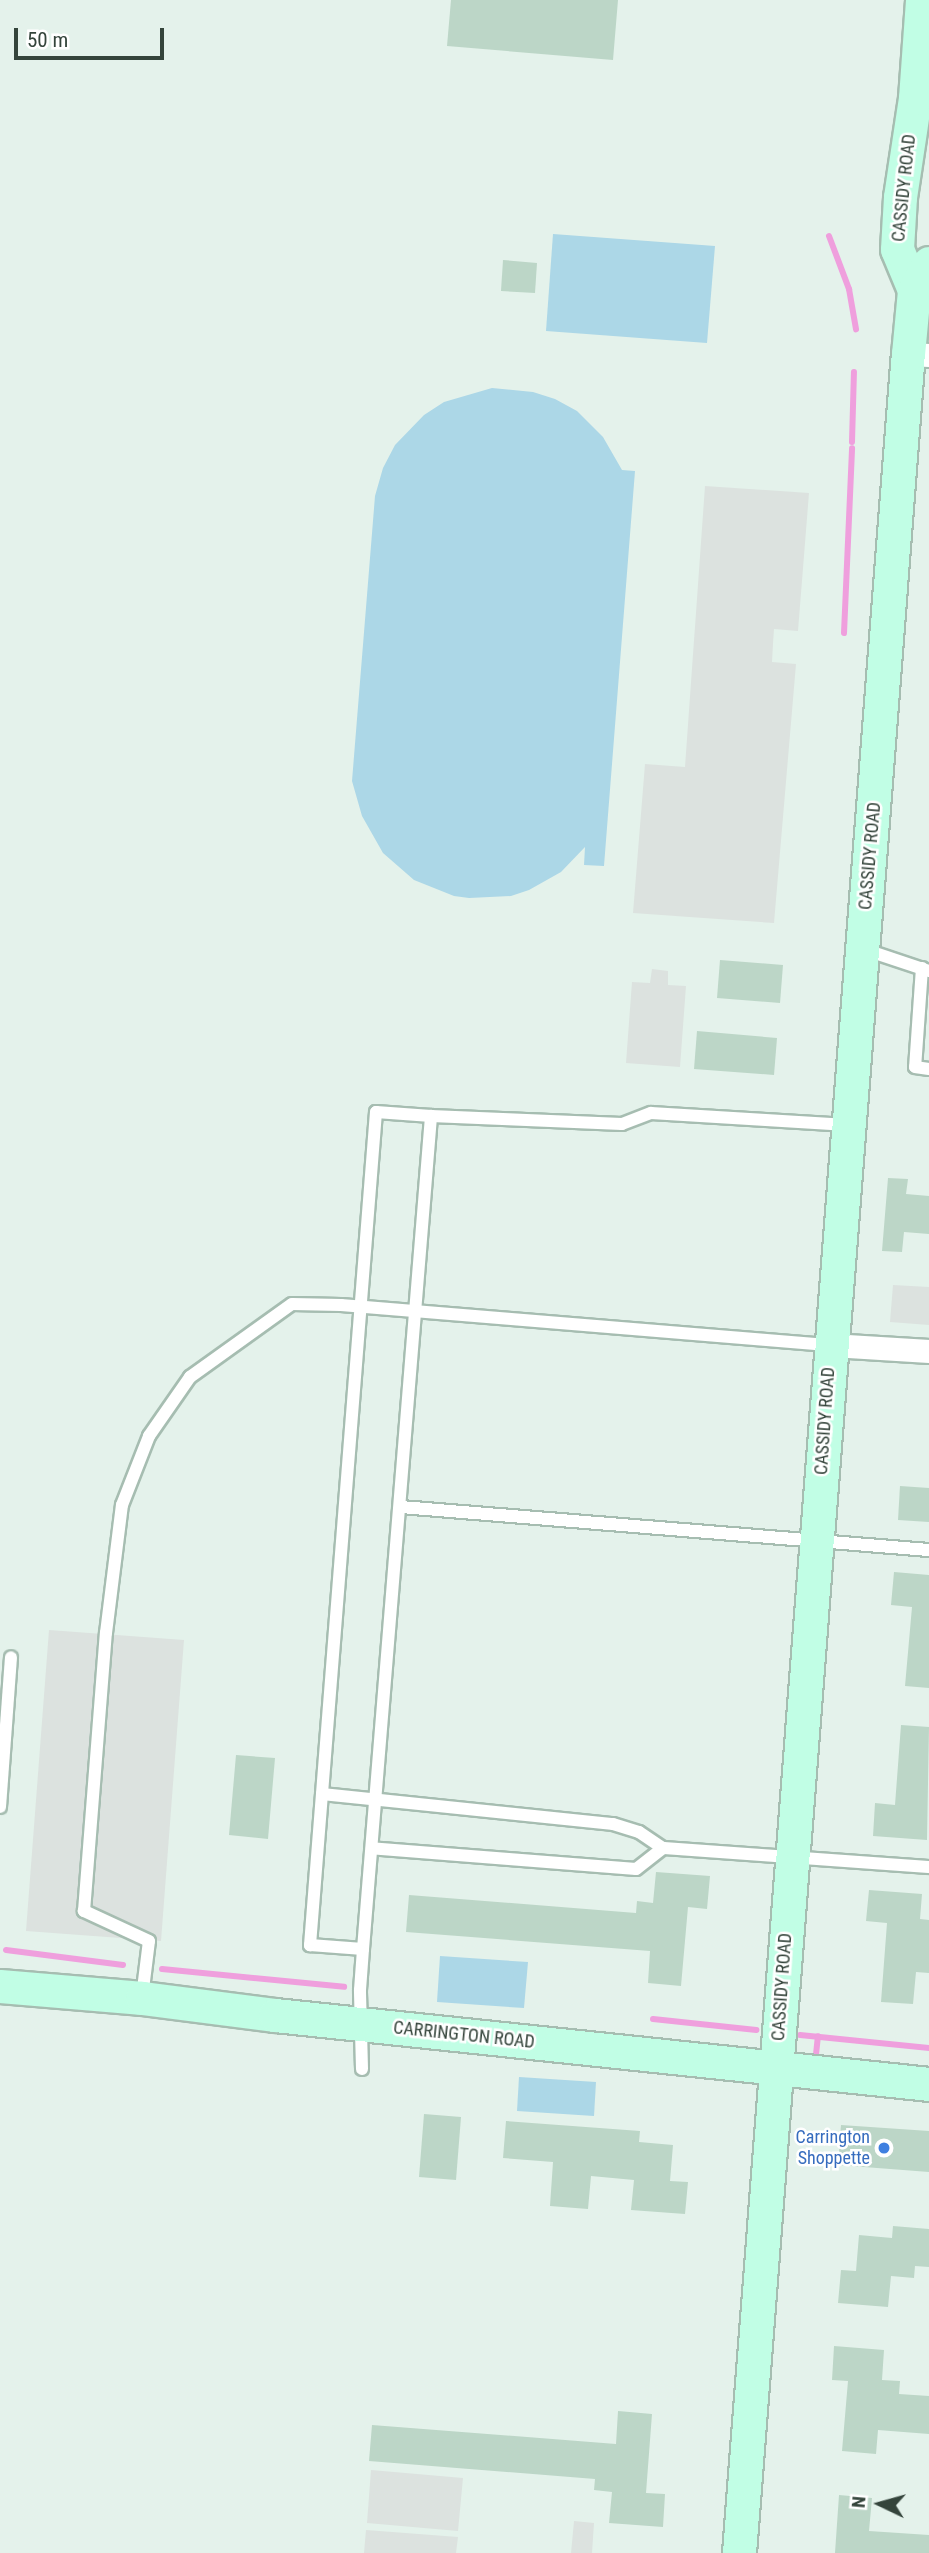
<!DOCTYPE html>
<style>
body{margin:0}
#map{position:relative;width:929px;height:2553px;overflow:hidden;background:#e4f2eb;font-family:"Roboto Condensed",sans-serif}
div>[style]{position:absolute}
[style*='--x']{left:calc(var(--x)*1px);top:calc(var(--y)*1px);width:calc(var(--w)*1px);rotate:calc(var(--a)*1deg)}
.green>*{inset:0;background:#acd7e7}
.parking>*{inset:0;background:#dce2df}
.stream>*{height:6px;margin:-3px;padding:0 3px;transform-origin:3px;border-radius:3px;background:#ef9fdd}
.building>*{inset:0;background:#bcd6c7}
.roads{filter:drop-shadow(2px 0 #a6bdb1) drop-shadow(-2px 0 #a6bdb1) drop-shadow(0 2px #a6bdb1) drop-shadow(0 -2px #a6bdb1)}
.lane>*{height:12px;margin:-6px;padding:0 6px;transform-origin:6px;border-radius:6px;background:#fff}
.street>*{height:23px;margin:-11.5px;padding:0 11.5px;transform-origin:11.5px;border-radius:11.5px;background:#fff}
.secondary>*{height:33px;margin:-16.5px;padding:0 16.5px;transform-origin:16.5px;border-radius:16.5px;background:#c1fee5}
.dots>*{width:19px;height:19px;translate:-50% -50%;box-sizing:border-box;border:4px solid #fff;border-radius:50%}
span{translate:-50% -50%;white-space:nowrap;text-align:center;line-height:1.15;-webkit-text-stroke:5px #fff;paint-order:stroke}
.street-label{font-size:18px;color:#34443b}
.shop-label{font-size:18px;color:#366cbe}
.right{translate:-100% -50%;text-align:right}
.north{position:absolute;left:845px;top:2469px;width:70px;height:70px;-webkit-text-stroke:5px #fff;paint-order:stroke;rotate:275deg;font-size:19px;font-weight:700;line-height:28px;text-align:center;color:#34443b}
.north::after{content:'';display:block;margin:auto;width:24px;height:32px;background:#34443b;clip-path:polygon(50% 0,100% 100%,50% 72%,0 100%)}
.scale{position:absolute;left:14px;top:28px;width:150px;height:32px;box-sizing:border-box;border:4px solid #34443b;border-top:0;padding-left:9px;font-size:21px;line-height:24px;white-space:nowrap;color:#34443b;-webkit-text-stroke:5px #fff;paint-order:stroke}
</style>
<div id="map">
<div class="green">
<i style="clip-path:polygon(553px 234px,715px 246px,707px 343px,546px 331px)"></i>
<i style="clip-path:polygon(492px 388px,533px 392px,555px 399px,577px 411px,603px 437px,622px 470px,635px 471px,604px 866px,584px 865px,585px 847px,561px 872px,529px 890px,511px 896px,469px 898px,454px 896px,414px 880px,383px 853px,362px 816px,352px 781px,375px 496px,383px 468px,395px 445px,424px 415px,444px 402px)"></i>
<i style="clip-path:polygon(440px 1956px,528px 1962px,524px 2008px,437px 2002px)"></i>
<i style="clip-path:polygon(519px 2077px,596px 2082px,594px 2116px,517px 2111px)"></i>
</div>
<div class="parking">
<i style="clip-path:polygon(705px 486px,809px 493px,798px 631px,774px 629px,773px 644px,772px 662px,796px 664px,774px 923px,633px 913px,645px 764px,685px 767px)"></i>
<i style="clip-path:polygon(652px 969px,668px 971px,668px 985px,686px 986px,680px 1067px,626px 1063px,632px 982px,650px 983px)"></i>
<i style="clip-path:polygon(893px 1285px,929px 1287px,929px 1325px,890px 1322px)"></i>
<i style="clip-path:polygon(49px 1630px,184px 1640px,161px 1941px,26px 1931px)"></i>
<i style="clip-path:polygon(371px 2470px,463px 2478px,458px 2531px,367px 2523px)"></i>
<i style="clip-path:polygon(574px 2521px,594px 2523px,592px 2553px,571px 2553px)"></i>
<i style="clip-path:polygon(366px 2530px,458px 2537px,456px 2553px,364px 2553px)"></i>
</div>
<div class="stream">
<i style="--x:829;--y:236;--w:57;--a:69.3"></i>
<i style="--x:849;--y:289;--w:41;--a:80.1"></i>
<i style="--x:852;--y:442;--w:70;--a:-88.4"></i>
<i style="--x:844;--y:633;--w:185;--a:-87.5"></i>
<i style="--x:6;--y:1950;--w:118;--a:7.3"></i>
<i style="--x:162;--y:1969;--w:183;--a:5.6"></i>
<i style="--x:653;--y:2019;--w:104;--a:6.1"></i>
<i style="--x:800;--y:2035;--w:130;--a:5.8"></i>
<i style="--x:815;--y:2064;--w:28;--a:-84"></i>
</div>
<div class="building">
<i style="clip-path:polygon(451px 0,618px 0,613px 60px,447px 46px)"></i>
<i style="clip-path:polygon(503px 260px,537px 263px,535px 293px,501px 291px)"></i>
<i style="clip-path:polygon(720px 960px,783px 965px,780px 1003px,717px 998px)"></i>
<i style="clip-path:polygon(697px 1031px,777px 1038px,774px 1075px,694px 1069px)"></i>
<i style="clip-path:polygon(888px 1178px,908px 1179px,906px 1194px,929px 1196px,929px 1234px,904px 1232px,902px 1252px,882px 1251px)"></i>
<i style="clip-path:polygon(900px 1486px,929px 1488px,929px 1522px,898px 1520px)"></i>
<i style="clip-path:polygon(894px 1572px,929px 1575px,929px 1688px,905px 1686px,912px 1607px,891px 1605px)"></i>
<i style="clip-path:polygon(901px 1725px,929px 1727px,927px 1840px,873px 1836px,875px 1803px,895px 1805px)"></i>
<i style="clip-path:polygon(236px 1755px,275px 1758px,268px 1839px,229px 1835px)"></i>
<i style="clip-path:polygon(656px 1872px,710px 1876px,707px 1909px,688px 1907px,681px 1986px,648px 1983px,650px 1951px,406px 1932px,409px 1895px,636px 1913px,637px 1901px,653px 1903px)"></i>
<i style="clip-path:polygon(869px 1890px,922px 1894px,920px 1919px,929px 1920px,929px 1973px,916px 1972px,913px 2004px,881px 2002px,887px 1923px,866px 1921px)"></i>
<i style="clip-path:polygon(424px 2114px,461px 2117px,456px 2180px,419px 2177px)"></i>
<i style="clip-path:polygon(506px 2121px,640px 2131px,639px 2142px,673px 2145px,670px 2181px,688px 2182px,685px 2214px,631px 2210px,634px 2180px,591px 2176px,588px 2209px,550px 2206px,553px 2162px,503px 2158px)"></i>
<i style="clip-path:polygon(841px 2125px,929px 2131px,929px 2172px,838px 2165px)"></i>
<i style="clip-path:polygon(893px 2226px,929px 2229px,929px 2267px,915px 2266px,914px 2278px,891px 2276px,888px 2307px,838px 2303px,841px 2270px,856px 2271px,859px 2235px,892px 2238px)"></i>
<i style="clip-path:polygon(834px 2346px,884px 2350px,882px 2380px,900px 2381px,899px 2394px,929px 2396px,929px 2434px,878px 2430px,876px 2454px,842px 2451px,848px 2381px,832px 2380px)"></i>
<i style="clip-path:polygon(618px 2411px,652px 2414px,646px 2493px,665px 2494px,663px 2527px,609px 2523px,612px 2492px,594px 2490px,595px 2479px,369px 2461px,372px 2425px,616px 2444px)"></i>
<i style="clip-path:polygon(839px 2495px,872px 2498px,869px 2531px,929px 2535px,929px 2553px,835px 2553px)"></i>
</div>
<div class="roads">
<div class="lane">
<i style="--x:863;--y:949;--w:70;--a:18.4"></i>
<i style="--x:922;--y:968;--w:99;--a:94"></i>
<i style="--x:915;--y:1067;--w:14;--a:8"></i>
<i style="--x:431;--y:1116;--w:191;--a:2.4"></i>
<i style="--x:622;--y:1124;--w:31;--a:-21"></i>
<i style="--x:651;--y:1113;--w:197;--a:3.5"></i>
<i style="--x:401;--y:1507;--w:530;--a:4.66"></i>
<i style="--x:322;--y:1794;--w:293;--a:5.9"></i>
<i style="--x:613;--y:1824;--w:27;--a:17"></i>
<i style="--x:639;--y:1832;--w:29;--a:34"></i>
<i style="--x:663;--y:1848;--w:34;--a:142"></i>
<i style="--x:636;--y:1869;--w:265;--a:-175.5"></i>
<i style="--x:0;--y:1807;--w:150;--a:-85.8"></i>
<i style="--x:663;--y:1848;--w:267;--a:4.1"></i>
<i style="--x:142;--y:1997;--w:56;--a:-82.9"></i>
<i style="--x:149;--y:1941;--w:72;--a:-155.2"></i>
<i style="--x:84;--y:1911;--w:279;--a:-85.5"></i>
<i style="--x:106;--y:1633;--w:129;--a:-82.9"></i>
<i style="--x:122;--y:1505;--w:74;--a:-68.6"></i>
<i style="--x:149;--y:1436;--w:72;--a:-55.2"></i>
<i style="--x:190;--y:1377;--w:125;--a:-35.6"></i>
<i style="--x:292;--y:1304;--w:49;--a:1.2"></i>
<i style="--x:341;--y:1305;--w:491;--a:4.7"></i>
<i style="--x:362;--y:2069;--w:79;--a:-91.5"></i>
<i style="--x:360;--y:1990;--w:41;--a:-85.8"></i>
<i style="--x:363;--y:1949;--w:836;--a:-85.33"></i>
<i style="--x:431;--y:1116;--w:55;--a:-175.8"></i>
<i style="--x:376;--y:1112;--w:836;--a:94.53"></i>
<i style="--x:310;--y:1945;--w:53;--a:4.3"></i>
</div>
<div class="street">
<i style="--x:908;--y:354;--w:21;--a:3"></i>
<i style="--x:830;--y:1345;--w:99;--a:3.5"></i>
</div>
<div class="secondary">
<i style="--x:914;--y:290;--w:44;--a:-112.5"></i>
<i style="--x:897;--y:249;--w:52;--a:-86.7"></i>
<i style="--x:900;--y:197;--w:100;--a:-81.4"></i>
<i style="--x:915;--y:98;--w:98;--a:-85.9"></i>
<i style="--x:0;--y:1986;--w:143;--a:4.8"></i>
<i style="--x:142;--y:1998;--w:134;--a:7.3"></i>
<i style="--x:275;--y:2015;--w:658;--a:6.02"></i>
<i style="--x:739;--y:2553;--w:2205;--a:-85.61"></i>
<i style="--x:908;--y:354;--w:64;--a:-84.6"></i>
<i style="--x:914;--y:290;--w:31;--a:-61"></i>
</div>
</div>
<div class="dots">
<i style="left:884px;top:2148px;background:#3f7fe0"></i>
</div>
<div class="street-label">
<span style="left:904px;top:188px;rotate:-84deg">CASSIDY ROAD</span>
<span style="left:870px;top:856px;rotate:-85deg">CASSIDY ROAD</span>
<span style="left:825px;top:1421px;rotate:-86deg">CASSIDY ROAD</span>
<span style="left:782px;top:1987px;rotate:-86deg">CASSIDY ROAD</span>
<span style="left:464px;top:2035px;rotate:6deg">CARRINGTON ROAD</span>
</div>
<div class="shop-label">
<span class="right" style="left:870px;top:2148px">Carrington<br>Shoppette</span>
</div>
<div class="north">N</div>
<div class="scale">50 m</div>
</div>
